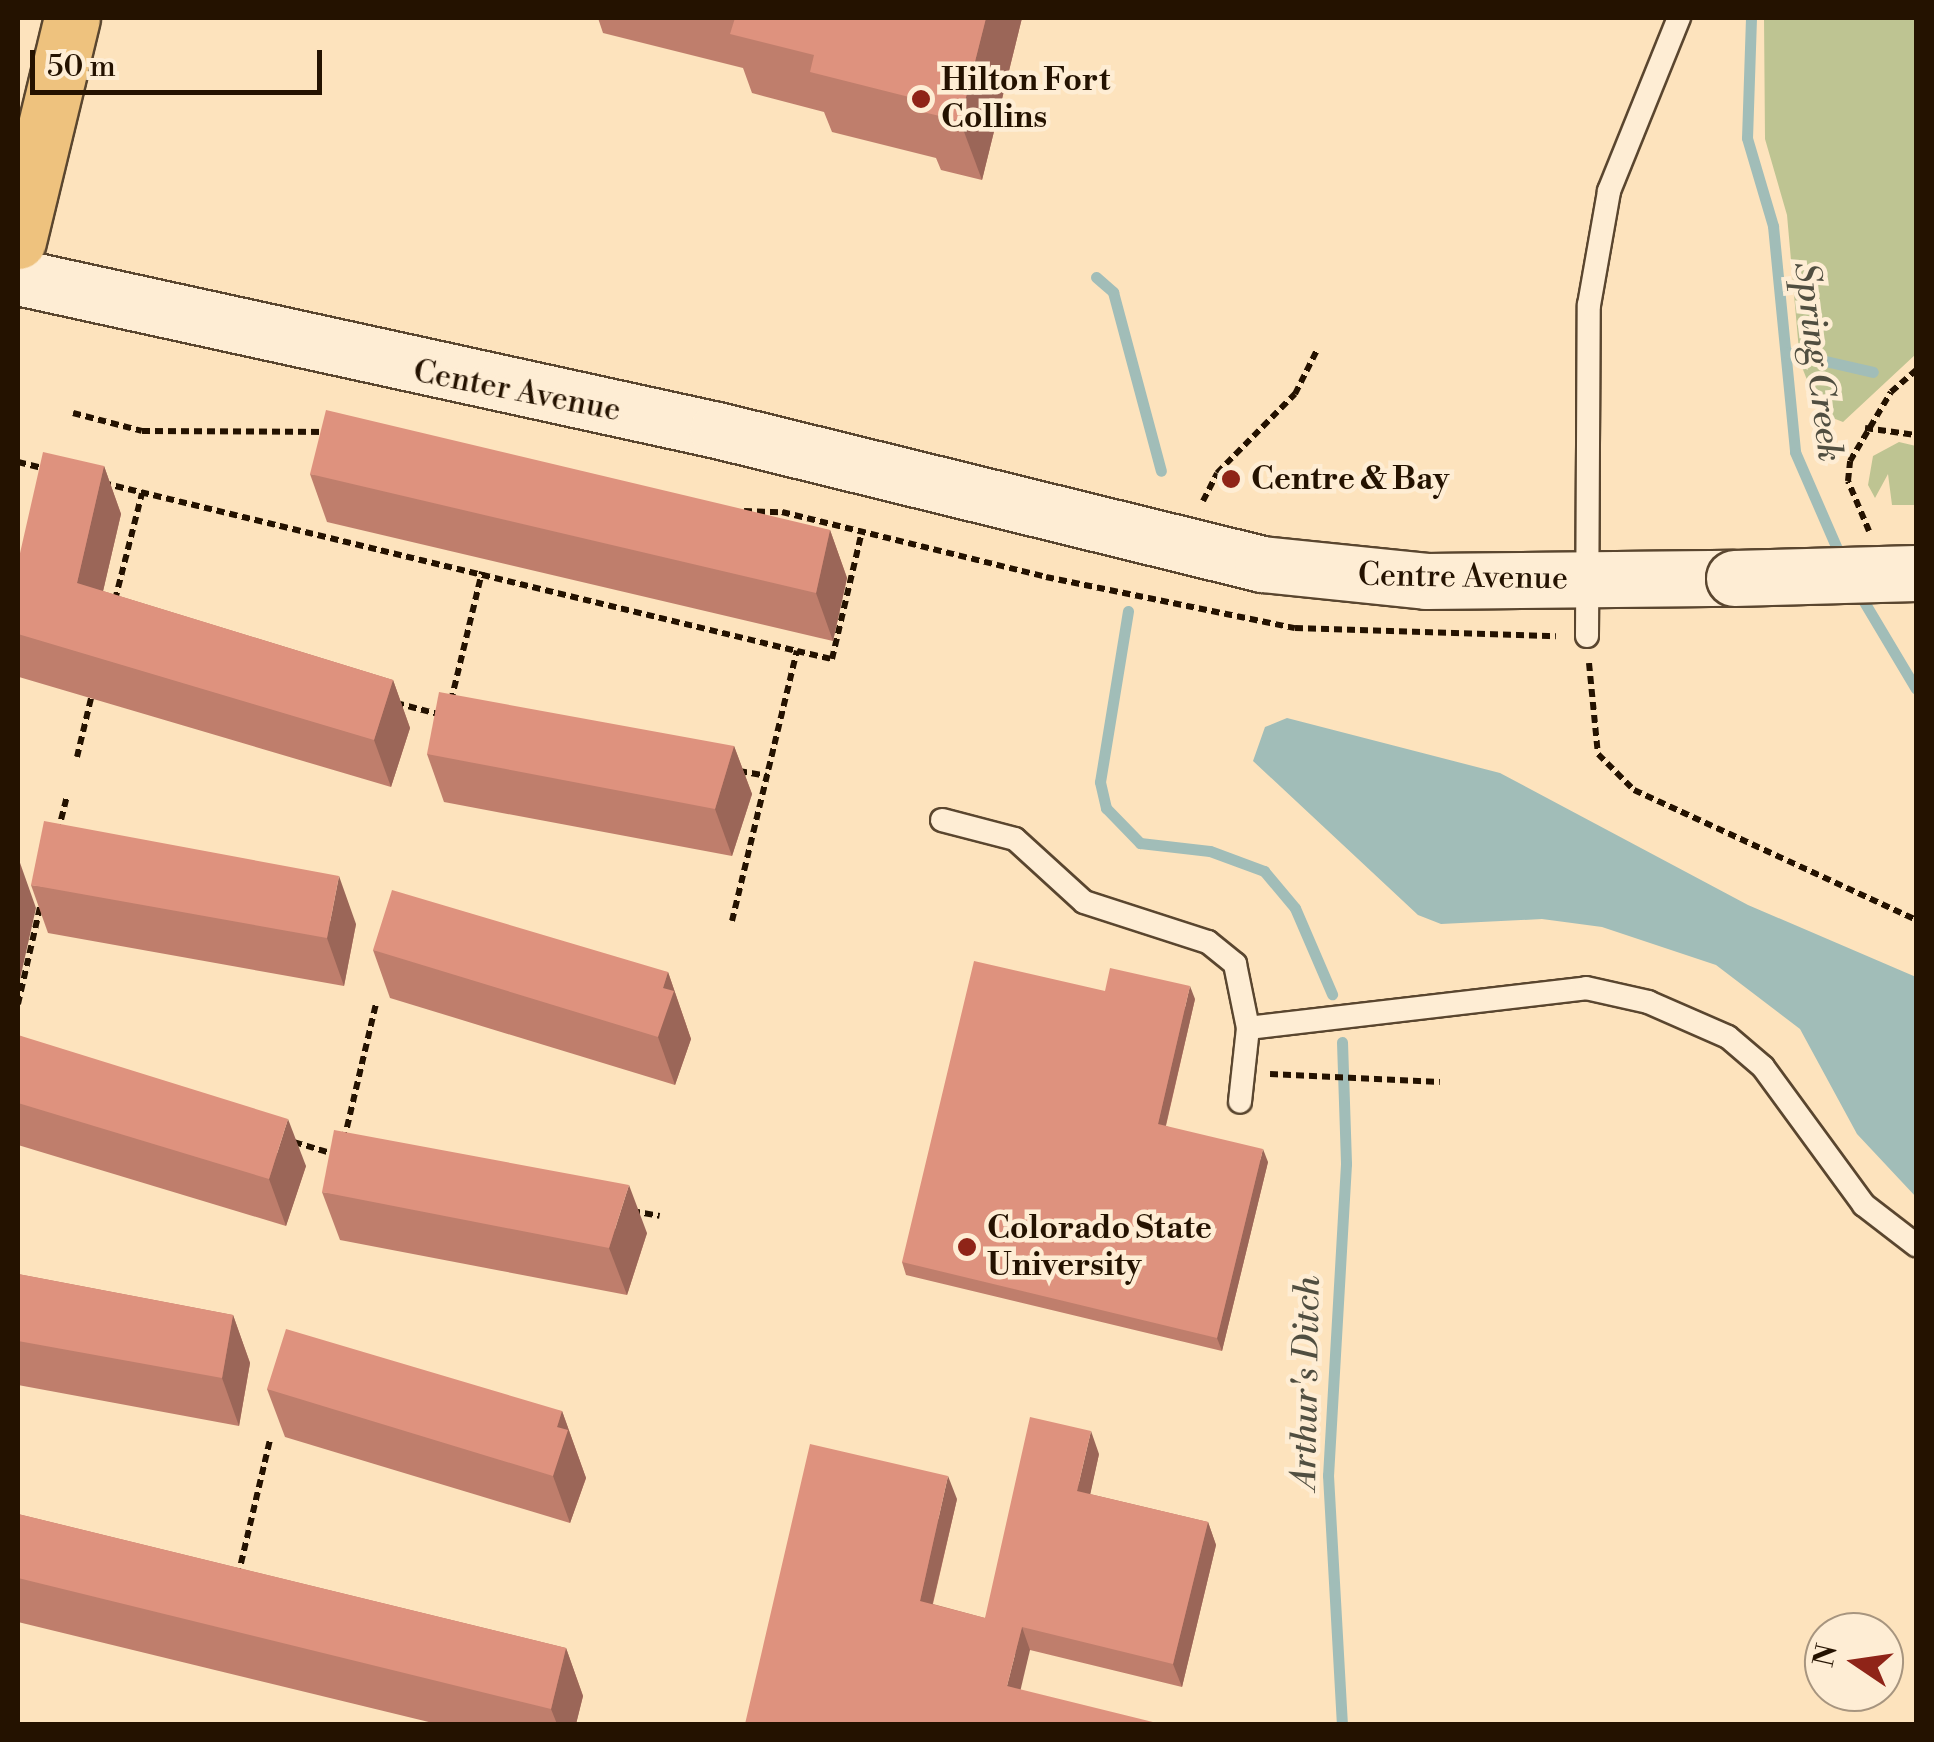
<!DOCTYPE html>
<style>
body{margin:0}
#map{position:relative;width:1934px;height:1742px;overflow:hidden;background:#fde3bd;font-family:"Libre Bodoni",serif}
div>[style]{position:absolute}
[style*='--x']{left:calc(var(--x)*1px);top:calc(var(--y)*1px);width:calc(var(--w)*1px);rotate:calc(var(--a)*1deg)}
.green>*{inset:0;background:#bec492}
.water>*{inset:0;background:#a1bdb8}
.stream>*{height:11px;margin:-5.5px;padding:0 5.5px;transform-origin:5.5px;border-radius:5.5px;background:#a1bdb8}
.path>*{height:6px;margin-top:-3px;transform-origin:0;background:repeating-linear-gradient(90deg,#241200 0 8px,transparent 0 13px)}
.roads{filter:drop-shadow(2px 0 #5a462f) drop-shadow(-2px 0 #5a462f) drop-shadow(0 2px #5a462f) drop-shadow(0 -2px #5a462f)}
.service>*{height:22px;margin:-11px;padding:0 11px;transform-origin:11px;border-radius:11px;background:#feedd4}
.tertiary>*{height:55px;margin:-27.5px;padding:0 27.5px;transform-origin:27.5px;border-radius:27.5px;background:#feedd4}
.primary>*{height:55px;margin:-27.5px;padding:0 27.5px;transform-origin:27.5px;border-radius:27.5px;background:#eec27e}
.bridges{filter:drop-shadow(2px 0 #5a462f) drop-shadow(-2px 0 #5a462f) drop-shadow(0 2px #5a462f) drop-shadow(0 -2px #5a462f)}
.tertiary-bridge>*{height:55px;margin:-27.5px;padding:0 27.5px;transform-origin:27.5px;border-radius:27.5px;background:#feedd4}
.wall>*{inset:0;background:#bf7e6c}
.shaded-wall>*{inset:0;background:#9b6658}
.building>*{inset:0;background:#de927e}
.dots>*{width:28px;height:28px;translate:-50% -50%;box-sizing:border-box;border:5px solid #feedd4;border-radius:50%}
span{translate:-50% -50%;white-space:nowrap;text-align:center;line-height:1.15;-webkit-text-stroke:9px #feedd4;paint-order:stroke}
.poi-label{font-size:32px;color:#241200;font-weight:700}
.left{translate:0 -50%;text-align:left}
.street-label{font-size:32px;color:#241200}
.water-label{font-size:35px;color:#504e40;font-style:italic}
.frame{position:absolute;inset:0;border:20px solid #241200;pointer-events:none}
.north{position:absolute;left:1804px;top:1612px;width:100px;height:100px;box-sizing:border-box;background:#feedd4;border:2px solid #a7957f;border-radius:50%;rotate:283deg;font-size:28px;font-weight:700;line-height:40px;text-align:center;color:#241200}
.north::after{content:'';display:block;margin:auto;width:35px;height:45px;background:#8f2418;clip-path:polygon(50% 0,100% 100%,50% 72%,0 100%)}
.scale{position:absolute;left:30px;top:50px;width:292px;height:45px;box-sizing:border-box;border:5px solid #241200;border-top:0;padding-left:12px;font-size:30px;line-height:35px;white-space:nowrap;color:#241200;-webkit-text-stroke:8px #feedd4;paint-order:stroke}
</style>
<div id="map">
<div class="green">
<i style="clip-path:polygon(1764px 18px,1916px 18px,1916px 354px,1843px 422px,1820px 413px,1800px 362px,1787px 215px,1765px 139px)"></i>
<i style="clip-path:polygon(1899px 442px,1916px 446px,1916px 505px,1892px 505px,1888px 474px,1875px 498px,1868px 485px,1873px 456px)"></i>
</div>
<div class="water">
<i style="clip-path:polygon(1287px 718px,1500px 773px,1748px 905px,1916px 977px,1916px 1197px,1857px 1134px,1800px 1029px,1716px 965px,1602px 927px,1542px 919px,1441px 924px,1418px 915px,1253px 761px,1265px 727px)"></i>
</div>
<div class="stream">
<i style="--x:1751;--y:18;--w:120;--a:91.9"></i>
<i style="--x:1747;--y:138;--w:92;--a:73.5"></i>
<i style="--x:1773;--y:226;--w:227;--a:84.4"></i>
<i style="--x:1795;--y:452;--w:118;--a:66.5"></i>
<i style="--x:1096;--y:277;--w:23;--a:41"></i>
<i style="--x:1113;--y:292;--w:185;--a:75"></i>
<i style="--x:1786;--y:352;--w:89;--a:12.9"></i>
<i style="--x:1857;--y:590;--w:115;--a:59.2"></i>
<i style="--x:1128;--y:611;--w:173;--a:99.3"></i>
<i style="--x:1100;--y:782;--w:27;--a:77"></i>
<i style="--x:1106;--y:808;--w:49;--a:45.8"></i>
<i style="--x:1140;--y:843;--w:70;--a:6.5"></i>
<i style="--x:1210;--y:851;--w:58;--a:20.3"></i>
<i style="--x:1264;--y:871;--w:48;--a:50"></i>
<i style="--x:1295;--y:908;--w:94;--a:66.7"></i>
<i style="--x:1342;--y:1042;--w:122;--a:88.1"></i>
<i style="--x:1346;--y:1164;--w:312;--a:93.3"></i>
<i style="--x:1328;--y:1475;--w:249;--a:86.8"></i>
</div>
<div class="path">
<i style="--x:73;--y:413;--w:71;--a:14.6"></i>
<i style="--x:142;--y:431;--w:187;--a:0.3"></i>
<i style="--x:1865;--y:428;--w:51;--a:7.8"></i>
<i style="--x:18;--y:462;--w:30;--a:14"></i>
<i style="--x:103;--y:483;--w:714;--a:13.61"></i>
<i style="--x:1203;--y:501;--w:31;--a:-63"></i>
<i style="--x:1217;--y:473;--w:111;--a:-45.4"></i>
<i style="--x:1295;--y:394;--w:51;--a:-63.4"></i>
<i style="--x:744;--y:511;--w:38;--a:2"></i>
<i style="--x:782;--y:512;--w:269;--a:13.8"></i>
<i style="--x:1869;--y:531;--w:54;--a:-112.8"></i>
<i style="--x:1848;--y:481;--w:20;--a:-84"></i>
<i style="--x:1850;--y:461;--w:80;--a:-59.3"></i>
<i style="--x:1891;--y:392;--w:33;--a:-41"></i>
<i style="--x:1046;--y:577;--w:254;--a:11.6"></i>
<i style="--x:1295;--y:628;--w:261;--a:1.8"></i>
<i style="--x:115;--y:600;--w:110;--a:-75.8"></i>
<i style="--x:1589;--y:663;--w:91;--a:84.4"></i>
<i style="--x:1598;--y:754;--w:51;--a:45"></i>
<i style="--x:1634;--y:790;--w:311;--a:24.7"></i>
<i style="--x:451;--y:701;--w:133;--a:-76.5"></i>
<i style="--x:396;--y:703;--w:48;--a:14.6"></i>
<i style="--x:77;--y:757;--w:69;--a:-76.6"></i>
<i style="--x:739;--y:771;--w:28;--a:10"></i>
<i style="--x:58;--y:832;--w:36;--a:-76"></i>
<i style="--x:732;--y:921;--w:278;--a:-76.5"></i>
<i style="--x:797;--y:651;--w:36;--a:13"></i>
<i style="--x:832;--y:659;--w:131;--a:-76.8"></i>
<i style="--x:18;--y:1004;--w:104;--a:-77.2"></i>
<i style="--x:1270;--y:1074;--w:170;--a:2.7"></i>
<i style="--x:344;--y:1140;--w:140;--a:-76.8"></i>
<i style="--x:294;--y:1142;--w:42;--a:16.7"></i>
<i style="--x:632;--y:1211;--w:28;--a:10"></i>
<i style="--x:238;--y:1576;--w:140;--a:-76.8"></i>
</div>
<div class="roads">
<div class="service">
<i style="--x:1587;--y:636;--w:331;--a:-89.7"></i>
<i style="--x:1589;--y:305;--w:116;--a:-80"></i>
<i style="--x:1609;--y:191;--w:187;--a:-68"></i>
<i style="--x:942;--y:820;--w:75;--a:14.6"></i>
<i style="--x:1015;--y:839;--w:93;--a:42.4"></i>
<i style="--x:1084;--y:902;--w:130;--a:17.9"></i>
<i style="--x:1208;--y:942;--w:35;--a:39"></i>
<i style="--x:1235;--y:964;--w:65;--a:78.5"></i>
<i style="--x:1248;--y:1028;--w:74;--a:96.2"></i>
<i style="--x:1248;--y:1028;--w:340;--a:-6.7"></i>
<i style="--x:1586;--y:988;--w:64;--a:12.7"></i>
<i style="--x:1648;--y:1002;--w:87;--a:23.6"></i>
<i style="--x:1728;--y:1037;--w:46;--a:40.6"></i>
<i style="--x:1763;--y:1067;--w:171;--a:53.8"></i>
<i style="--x:1864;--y:1205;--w:66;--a:37.6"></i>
</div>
<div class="tertiary">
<i style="--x:18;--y:277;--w:716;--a:12.35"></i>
<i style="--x:717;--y:430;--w:561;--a:13.81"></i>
<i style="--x:1262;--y:564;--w:165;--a:5.9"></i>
<i style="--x:1426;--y:581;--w:308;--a:-0.6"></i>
</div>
<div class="primary">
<i style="--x:18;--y:241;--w:229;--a:-76.4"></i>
</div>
</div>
<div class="bridges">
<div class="tertiary-bridge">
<i style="--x:1734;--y:578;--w:182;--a:-1.6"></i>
</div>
</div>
<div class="wall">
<i style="clip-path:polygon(598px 18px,1022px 18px,982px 180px,941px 170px,936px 158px,832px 132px,824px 112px,752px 93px,743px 68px,603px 33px)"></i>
<i style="clip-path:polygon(104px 466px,121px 514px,103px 591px,393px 680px,410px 728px,391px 787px,19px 677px,18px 672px,18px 562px)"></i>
<i style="clip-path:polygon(310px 474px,830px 530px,847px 578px,833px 641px,327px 522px)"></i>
<i style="clip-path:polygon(734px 746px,752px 794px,732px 856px,444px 802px,427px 754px)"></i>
<i style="clip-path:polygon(31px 885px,356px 924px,344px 986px,48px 933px)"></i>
<i style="clip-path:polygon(373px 950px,668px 972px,691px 1039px,675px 1085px,390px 998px)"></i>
<i style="clip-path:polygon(1195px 999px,1166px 1126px,1268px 1162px,1222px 1351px,906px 1275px,902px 1262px)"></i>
<i style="clip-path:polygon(18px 1035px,306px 1166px,286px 1226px,18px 1145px)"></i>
<i style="clip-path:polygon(322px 1192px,647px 1233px,627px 1295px,340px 1240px)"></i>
<i style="clip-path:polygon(18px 1274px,233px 1315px,250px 1363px,239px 1426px,18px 1385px)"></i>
<i style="clip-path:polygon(267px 1389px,562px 1411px,586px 1478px,570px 1523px,285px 1437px)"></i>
<i style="clip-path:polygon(1099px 1454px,1090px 1494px,1208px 1522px,1216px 1545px,1182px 1687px,1030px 1650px,745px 1724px,957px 1499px,933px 1604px,985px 1618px)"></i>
<i style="clip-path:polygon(18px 1514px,566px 1648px,583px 1696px,576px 1724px,437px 1724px,18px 1622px)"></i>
</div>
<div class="shaded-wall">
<i style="clip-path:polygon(986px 18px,1022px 18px,982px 180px,960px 121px)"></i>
<i style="clip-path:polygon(104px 466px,121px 514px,94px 630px,77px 583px)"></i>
<i style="clip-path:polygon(830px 530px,847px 578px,833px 641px,816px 593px)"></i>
<i style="clip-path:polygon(393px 680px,410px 728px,391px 787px,374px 740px)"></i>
<i style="clip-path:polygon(734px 746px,752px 794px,732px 856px,715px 809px)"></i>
<i style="clip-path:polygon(19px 860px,36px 908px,18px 988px,18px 865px)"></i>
<i style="clip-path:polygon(339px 876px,356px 924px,344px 986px,327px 938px)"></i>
<i style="clip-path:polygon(668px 972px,691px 1039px,675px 1085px,658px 1037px,663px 988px)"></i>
<i style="clip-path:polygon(1190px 986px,1195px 999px,1163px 1137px,1158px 1124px)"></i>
<i style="clip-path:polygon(288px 1119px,306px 1166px,286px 1226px,269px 1179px)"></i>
<i style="clip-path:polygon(1263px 1149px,1268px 1162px,1222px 1351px,1217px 1338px)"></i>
<i style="clip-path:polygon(629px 1185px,647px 1233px,627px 1295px,609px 1248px)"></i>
<i style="clip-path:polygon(233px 1315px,250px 1363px,239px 1426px,222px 1378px)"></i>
<i style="clip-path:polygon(562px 1411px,586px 1478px,570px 1523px,553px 1476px,557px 1427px)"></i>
<i style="clip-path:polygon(1091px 1431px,1099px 1454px,1086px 1514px,1077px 1491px)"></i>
<i style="clip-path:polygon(948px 1476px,957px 1499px,928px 1623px,920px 1601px)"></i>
<i style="clip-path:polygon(1208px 1522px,1216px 1545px,1182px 1687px,1173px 1664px)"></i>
<i style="clip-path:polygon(1022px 1627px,1030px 1650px,1016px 1709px,1007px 1686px)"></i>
<i style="clip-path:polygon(566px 1648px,583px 1696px,576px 1724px,557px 1724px,551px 1709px)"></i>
</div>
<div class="building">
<i style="clip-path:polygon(735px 18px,986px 18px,960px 121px,919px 111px,921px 100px,810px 72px,814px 55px,730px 34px)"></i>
<i style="clip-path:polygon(326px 410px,830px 530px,816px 593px,310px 474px)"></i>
<i style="clip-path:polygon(43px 452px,104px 466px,77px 583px,393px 680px,374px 740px,18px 634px,18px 562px)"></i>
<i style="clip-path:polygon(439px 692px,734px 746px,715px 809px,427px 754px)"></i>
<i style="clip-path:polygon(44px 821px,339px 876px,327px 938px,31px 885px)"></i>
<i style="clip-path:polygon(392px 890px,668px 972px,663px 988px,674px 991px,658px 1037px,373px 950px)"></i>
<i style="clip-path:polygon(974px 961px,1105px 991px,1110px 968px,1190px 986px,1158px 1124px,1263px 1149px,1217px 1338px,902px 1262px)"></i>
<i style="clip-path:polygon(18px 1035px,288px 1119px,269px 1179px,18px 1103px)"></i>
<i style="clip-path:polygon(334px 1130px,629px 1185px,609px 1248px,322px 1192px)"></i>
<i style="clip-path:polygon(18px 1274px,233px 1315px,222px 1378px,18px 1341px)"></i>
<i style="clip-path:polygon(286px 1329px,562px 1411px,557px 1427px,568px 1430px,553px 1476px,267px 1389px)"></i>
<i style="clip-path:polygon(1030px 1417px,1091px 1431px,1077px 1491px,1208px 1522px,1173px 1664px,1022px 1627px,1007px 1686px,1161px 1724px,745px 1724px,810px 1444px,948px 1476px,920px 1601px,985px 1618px)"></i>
<i style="clip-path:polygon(18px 1514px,566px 1648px,551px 1709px,18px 1578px)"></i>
</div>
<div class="dots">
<i style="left:921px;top:99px;background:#8f2418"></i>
<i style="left:1231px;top:479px;background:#8f2418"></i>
<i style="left:967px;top:1247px;background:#8f2418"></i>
</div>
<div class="poi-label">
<span class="left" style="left:941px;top:99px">Hilton Fort<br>Collins</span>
<span class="left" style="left:1251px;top:479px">Centre &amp; Bay</span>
<span class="left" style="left:987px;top:1247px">Colorado State<br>University</span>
</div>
<div class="street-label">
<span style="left:517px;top:391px;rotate:11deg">Center Avenue</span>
<span style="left:1463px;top:577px;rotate:1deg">Centre Avenue</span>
</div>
<div class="water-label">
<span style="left:1817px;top:362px;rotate:83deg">Spring Creek</span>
<span style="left:1307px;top:1383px;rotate:-89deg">Arthur's Ditch</span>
</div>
<div class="frame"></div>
<div class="north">N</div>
<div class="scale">50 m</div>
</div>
